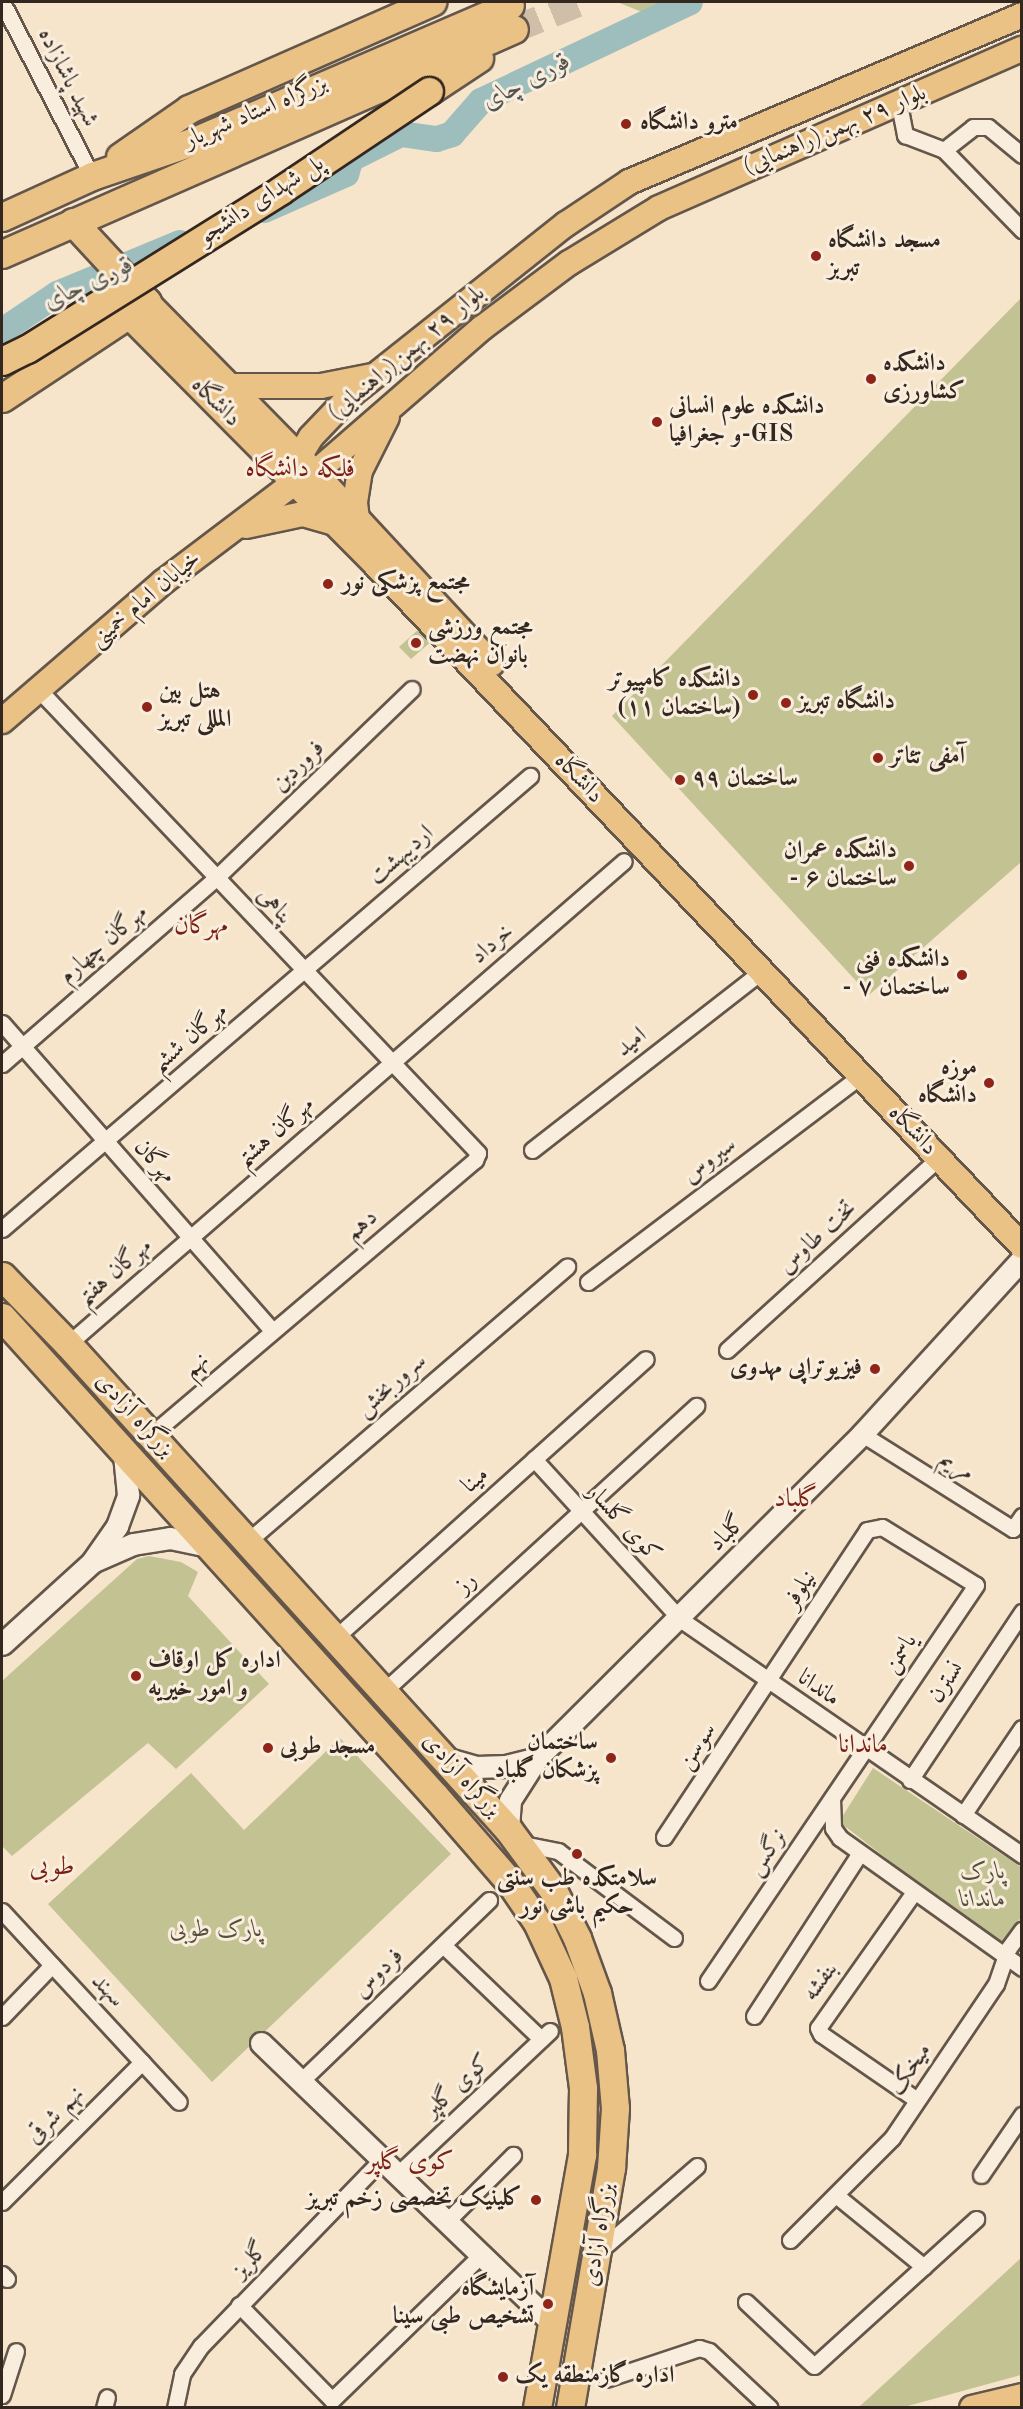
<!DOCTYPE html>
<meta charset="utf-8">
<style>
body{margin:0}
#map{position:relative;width:1023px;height:2409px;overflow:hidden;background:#f6e5cb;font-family:"Old Standard TT",Amiri,serif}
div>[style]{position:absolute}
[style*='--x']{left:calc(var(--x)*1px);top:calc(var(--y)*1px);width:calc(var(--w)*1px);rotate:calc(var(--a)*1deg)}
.green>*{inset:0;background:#c3c293}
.river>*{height:26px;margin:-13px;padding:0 13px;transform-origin:13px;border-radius:13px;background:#9ebdbd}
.highway-tunnel>*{height:27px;margin-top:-13.5px;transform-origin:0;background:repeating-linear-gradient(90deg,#cfbfa9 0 27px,transparent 0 41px)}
.roads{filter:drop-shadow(2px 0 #64564a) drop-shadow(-2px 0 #64564a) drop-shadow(0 2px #64564a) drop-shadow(0 -2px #64564a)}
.street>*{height:15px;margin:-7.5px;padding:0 7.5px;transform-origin:7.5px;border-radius:7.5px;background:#f9eedd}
.secondary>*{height:21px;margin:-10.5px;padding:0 10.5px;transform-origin:10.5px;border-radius:10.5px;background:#f9eedd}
.primary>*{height:24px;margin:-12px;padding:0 12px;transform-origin:12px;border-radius:12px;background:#ebc286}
.highway>*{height:27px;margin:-13.5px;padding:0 13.5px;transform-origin:13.5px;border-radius:13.5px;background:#ebc286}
.bridges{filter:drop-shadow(2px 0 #34271f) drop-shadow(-2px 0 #34271f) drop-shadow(0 2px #34271f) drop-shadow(0 -2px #34271f)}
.highway-bridge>*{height:27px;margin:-13.5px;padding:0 13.5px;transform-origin:13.5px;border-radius:13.5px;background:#ebc286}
.dots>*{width:16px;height:16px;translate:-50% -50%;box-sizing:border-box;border:3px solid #f9eedd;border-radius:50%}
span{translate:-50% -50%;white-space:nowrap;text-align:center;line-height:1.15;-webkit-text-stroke:6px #f9eedd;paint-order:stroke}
.street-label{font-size:24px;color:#34271f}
.poi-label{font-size:24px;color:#34271f;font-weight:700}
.left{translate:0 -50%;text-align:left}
.right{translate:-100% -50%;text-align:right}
.park-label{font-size:24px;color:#584e3c;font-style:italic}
.water-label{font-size:26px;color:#54544e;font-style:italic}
.neighbourhood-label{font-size:26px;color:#7a1f14}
.frame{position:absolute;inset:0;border:3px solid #34271f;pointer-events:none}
</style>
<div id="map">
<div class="green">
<i style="clip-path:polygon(617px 2px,676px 2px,647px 14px)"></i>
<i style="clip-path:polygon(1021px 298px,1021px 862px,869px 995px,612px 716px)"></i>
<i style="clip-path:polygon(420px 628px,433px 640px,411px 659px,399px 647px)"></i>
<i style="clip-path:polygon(149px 1556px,181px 1562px,198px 1572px,188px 1596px,269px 1684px,176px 1769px,148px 1743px,12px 1856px,2px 1846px,2px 1681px,137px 1559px)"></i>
<i style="clip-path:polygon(340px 1738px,451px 1854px,212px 2082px,48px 1904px,191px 1773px,244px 1830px)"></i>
<i style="clip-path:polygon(873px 1768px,1021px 1867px,1021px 1917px,1001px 1947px,842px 1824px,842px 1817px)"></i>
<i style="clip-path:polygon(1021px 2258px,1021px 2375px,904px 2407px,859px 2407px)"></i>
</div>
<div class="river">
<i style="--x:264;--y:210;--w:90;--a:-23.7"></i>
<i style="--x:346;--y:174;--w:16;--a:-72"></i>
<i style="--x:351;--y:159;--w:56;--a:-26.6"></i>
<i style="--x:401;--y:134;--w:36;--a:8"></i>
<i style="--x:437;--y:139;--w:16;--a:-18"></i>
<i style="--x:452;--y:134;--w:44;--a:-48.7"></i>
<i style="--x:481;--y:101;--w:231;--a:-25.3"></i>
<i style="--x:2;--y:331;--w:66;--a:-33.9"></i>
<i style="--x:57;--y:294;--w:133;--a:-22.5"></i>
</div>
<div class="highway-tunnel">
<i style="--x:514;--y:29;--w:71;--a:-22.2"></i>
</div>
<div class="roads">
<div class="street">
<i style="--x:2;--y:2;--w:196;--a:62.7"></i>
<i style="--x:899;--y:104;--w:32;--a:79"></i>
<i style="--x:905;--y:135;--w:42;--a:21"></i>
<i style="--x:944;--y:150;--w:112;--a:45.7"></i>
<i style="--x:944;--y:150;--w:37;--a:-38"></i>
<i style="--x:973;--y:127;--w:15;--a:0"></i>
<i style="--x:988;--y:127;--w:44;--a:39.5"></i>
<i style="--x:39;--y:690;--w:638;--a:46.52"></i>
<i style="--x:478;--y:1153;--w:8;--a:113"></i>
<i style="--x:475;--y:1160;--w:425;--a:139.7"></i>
<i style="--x:2;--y:1023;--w:410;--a:48.7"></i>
<i style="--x:2;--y:1064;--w:284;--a:-41"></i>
<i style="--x:216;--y:878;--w:272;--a:-44"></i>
<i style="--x:532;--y:1150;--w:290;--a:-37.9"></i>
<i style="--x:2;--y:1229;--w:696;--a:-40.63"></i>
<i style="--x:588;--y:1282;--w:341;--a:-37.1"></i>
<i style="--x:68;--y:1344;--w:736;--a:-40.98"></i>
<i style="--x:727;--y:1350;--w:285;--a:-42.2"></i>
<i style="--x:862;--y:1434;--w:178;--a:32.2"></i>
<i style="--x:1013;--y:1529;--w:16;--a:-55"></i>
<i style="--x:534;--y:1459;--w:217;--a:47.6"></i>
<i style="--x:680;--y:1619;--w:416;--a:34.6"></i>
<i style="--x:248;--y:1541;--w:421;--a:-40.7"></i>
<i style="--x:336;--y:1637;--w:416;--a:-41.9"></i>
<i style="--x:384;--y:1691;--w:423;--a:-42.4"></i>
<i style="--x:910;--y:1780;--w:202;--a:-56.3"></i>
<i style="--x:832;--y:1798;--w:30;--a:88"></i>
<i style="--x:833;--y:1828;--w:12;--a:55"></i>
<i style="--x:840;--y:1838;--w:224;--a:35.5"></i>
<i style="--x:963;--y:1815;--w:105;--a:-55.9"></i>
<i style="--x:664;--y:1837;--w:368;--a:-56.5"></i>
<i style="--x:867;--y:1530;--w:15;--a:-11"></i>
<i style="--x:882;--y:1527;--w:110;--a:31.7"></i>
<i style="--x:976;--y:1585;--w:478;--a:124.1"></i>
<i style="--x:518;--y:1843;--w:41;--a:11.3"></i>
<i style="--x:558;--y:1851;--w:145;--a:36.9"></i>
<i style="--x:914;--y:1892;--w:166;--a:125.2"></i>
<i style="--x:818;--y:2028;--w:7;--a:63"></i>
<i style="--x:821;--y:2034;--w:116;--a:34.5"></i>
<i style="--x:2;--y:1911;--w:260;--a:47.2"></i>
<i style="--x:443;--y:1945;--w:136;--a:43.8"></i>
<i style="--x:754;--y:2016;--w:194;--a:-57"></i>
<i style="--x:2;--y:2017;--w:72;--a:-46.1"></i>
<i style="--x:301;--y:2081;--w:261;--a:-43.9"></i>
<i style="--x:397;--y:2175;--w:210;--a:-43.3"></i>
<i style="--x:981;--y:2175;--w:73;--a:-55.7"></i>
<i style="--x:837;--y:2196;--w:112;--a:39.2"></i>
<i style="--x:2;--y:2202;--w:198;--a:-45"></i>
<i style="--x:446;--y:2222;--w:95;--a:-45"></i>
<i style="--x:790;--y:2240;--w:144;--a:-45"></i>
<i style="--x:892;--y:2138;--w:186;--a:-56"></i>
<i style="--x:996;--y:1984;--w:37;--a:-71"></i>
<i style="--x:1008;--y:1949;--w:24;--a:-54"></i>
<i style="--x:598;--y:2252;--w:131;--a:-41"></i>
<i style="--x:2;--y:2274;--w:7;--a:45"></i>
<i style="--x:746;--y:2302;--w:93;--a:43.3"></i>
<i style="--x:814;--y:2366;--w:219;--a:-42.2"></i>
<i style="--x:239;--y:2305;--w:133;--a:45.6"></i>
<i style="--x:332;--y:2400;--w:208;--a:-44.2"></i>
<i style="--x:606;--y:2379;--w:98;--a:-18.4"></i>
<i style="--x:699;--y:2348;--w:10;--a:17"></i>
<i style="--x:709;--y:2351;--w:83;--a:43.1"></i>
<i style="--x:2;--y:2395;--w:46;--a:-72.3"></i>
<i style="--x:104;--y:2408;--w:11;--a:-75"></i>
<i style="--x:175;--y:2408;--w:35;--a:-78"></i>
<i style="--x:182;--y:2374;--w:34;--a:-56"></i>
<i style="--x:201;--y:2346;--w:259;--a:-45.9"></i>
</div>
<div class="secondary">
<i style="--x:92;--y:1562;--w:45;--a:-23.7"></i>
<i style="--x:133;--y:1544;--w:37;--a:-9"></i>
<i style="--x:170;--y:1538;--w:44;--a:11.8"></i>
<i style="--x:2;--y:1644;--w:122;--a:-42.3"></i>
<i style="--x:92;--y:1562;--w:44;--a:-55.2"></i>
<i style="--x:117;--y:1526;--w:33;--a:-70"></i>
<i style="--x:128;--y:1495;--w:40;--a:-95.7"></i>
<i style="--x:445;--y:1758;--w:32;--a:16"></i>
<i style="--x:476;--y:1767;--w:30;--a:-2"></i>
<i style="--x:506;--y:1766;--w:32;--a:-14"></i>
<i style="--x:508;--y:1829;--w:29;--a:-86"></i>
<i style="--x:510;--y:1800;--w:50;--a:-57.3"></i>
<i style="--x:537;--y:1758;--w:459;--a:-44.9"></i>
<i style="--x:862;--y:1434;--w:237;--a:-47.6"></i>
<i style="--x:261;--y:2043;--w:402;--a:43.9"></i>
</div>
<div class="primary">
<i style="--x:147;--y:302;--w:240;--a:45.5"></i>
<i style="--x:315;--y:473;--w:260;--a:47.2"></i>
<i style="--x:129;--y:316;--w:348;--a:45.2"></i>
<i style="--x:374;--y:563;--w:941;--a:46.51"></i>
<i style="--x:227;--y:386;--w:94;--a:0"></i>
<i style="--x:321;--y:386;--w:52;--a:-11.1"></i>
<i style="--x:296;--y:472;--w:15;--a:-79"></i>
<i style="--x:299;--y:457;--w:23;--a:-59"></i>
<i style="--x:311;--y:437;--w:59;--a:-46.4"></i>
<i style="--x:352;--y:394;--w:273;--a:-38.5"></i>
<i style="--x:566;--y:224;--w:76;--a:-33.7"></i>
<i style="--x:629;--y:182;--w:427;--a:-23"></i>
<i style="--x:357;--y:519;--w:17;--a:-97"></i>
<i style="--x:355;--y:502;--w:31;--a:-81"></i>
<i style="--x:360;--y:471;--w:60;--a:-63.4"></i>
<i style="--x:246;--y:526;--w:58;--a:-11.9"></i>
<i style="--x:303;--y:514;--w:29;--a:16"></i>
<i style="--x:2;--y:721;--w:213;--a:-40.8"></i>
<i style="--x:163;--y:582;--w:164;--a:-37.1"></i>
<i style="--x:294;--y:483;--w:23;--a:-25"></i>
<i style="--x:315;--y:473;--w:221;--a:-41"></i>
<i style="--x:482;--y:328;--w:109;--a:-36.8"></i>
<i style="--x:569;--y:263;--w:105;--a:-31.4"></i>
<i style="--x:659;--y:208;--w:396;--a:-23.7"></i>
<i style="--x:972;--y:2408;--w:51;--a:-13.5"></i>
</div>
<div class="highway">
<i style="--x:429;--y:91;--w:60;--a:-33.4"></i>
<i style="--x:120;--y:157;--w:84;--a:-34.8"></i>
<i style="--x:189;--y:109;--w:266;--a:-23.8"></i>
<i style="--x:2;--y:217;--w:99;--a:-24.5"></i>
<i style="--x:92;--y:176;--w:106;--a:-18.8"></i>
<i style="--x:192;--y:142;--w:346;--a:-23.3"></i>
<i style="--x:2;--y:254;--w:559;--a:-23.72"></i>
<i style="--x:2;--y:398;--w:174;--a:-33.5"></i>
<i style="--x:147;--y:302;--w:109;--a:-132.8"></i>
<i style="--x:2;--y:1276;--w:95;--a:45.9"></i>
<i style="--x:68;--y:1344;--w:655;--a:47.79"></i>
<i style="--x:508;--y:1829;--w:76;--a:53.6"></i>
<i style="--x:553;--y:1890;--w:54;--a:63.4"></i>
<i style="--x:577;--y:1938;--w:59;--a:70"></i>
<i style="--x:597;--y:1993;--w:58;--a:77.2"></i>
<i style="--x:610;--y:2050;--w:58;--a:85.1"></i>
<i style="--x:615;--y:2108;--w:60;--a:93.8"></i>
<i style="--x:611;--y:2168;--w:243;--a:99.7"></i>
<i style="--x:2;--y:1317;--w:646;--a:47.89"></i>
<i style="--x:435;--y:1796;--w:113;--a:49"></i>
<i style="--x:509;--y:1881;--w:50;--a:55.7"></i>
<i style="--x:537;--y:1922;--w:62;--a:65.1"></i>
<i style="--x:563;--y:1978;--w:50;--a:76.2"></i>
<i style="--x:575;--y:2027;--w:62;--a:82.5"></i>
<i style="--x:583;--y:2088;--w:67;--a:90.9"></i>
<i style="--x:582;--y:2155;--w:257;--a:100.1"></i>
</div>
</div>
<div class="bridges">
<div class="highway-bridge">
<i style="--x:2;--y:361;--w:28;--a:-26"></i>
<i style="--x:27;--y:349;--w:300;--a:-32"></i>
<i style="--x:281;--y:190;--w:178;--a:-33.8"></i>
</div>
</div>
<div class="dots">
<i style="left:626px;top:124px;background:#8f2418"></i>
<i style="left:816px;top:256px;background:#8f2418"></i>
<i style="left:871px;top:379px;background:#8f2418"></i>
<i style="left:657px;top:422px;background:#8f2418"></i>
<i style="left:328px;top:584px;background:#8f2418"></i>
<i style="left:416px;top:643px;background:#8f2418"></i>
<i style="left:753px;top:695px;background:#8f2418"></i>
<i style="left:786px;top:703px;background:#8f2418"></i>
<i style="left:147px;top:707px;background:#8f2418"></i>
<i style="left:878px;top:758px;background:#8f2418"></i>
<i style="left:680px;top:780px;background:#8f2418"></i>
<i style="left:909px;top:866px;background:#8f2418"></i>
<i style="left:962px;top:975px;background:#8f2418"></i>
<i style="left:989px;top:1083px;background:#8f2418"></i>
<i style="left:875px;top:1369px;background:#8f2418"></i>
<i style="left:136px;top:1676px;background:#8f2418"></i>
<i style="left:268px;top:1748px;background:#8f2418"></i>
<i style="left:611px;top:1758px;background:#8f2418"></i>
<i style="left:577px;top:1854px;background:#8f2418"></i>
<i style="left:536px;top:2200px;background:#8f2418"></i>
<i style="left:548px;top:2304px;background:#8f2418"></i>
<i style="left:503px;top:2377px;background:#8f2418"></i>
</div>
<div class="street-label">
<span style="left:67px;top:78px;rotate:63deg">شهید پاشازاده</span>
<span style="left:256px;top:113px;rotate:-23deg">بزرگراه استاد شهریار</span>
<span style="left:835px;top:131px;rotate:-23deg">بلوار ٢٩ بهمن(راهنمایی)</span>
<span style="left:262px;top:201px;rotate:-33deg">پل شهدای دانشجو</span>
<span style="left:407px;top:354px;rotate:-40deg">بلوار ٢٩ بهمن(راهنمایی)</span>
<span style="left:215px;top:403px;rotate:45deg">دانشگاه</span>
<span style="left:146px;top:600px;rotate:-40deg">خیابان امام خمینی</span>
<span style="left:299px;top:767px;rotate:-44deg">فروردین</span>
<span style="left:578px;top:779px;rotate:47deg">دانشگاه</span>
<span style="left:402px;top:856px;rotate:-41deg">اردیبهشت</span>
<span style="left:274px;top:907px;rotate:47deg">پناهی</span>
<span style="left:104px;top:945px;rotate:-41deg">مهرگان چهارم</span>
<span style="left:493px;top:945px;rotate:-41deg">خرداد</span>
<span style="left:190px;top:1039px;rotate:-41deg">مهرگان ششم</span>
<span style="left:632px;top:1043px;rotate:-38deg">امید</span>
<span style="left:912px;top:1131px;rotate:47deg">دانشگاه</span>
<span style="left:276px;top:1133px;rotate:-41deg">مهرگان هشتم</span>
<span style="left:710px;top:1161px;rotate:-37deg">سیروس</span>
<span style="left:154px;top:1162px;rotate:48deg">مهرگان</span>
<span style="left:362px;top:1226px;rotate:-40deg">دهم</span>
<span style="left:818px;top:1238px;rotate:-42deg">تخت طاوس</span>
<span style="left:115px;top:1273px;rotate:-41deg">مهرگان هفتم</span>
<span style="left:197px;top:1366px;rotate:-41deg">نهم</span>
<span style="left:392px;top:1386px;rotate:-41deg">سروربخش</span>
<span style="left:134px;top:1416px;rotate:48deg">بزرگراه آزادی</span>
<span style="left:956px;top:1467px;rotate:32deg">مریم</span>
<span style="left:476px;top:1481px;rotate:-42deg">مینا</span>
<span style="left:623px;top:1524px;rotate:47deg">کوی گلسار</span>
<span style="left:728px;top:1534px;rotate:-45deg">گلباد</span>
<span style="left:467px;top:1584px;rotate:-42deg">رز</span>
<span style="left:801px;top:1590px;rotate:-57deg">نیلوفر</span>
<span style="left:901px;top:1654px;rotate:-56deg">یاسمن</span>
<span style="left:947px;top:1683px;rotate:-56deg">نسترن</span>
<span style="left:818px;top:1689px;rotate:35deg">ماندانا</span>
<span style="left:698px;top:1747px;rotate:-56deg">سوسن</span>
<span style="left:461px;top:1776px;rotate:48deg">بزرگراه آزادی</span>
<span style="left:768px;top:1853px;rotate:-56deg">نرگس</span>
<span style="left:379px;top:1974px;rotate:-44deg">فردوس</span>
<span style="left:821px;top:1982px;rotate:-54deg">بنفشه</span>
<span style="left:107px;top:1991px;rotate:47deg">سهند</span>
<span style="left:911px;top:2070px;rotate:-56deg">میخک</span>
<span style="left:458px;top:2087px;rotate:-43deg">کوی گلپر</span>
<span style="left:56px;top:2116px;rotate:-45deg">نهم شرقی</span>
<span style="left:600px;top:2235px;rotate:-81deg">بزرگراه آزادی</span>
<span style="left:251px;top:2261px;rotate:-46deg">گلریز</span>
</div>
<div class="poi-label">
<span class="left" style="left:640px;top:124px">مترو دانشگاه</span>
<span class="left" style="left:828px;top:256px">مسجد دانشگاه<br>تبربز</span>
<span class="left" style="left:883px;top:379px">دانشکده<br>کشاورزی</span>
<span class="left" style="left:669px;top:422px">دانشکده علوم انسانی<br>و جغرافیا-GIS</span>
<span class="left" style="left:342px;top:584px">مجتمع پزشکی نور</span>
<span class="left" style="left:428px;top:643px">مجتمع ورزشی<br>بانوان نهضت</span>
<span class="right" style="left:741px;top:695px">دانشکده کامپیوتر<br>(ساختمان ۱۱)</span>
<span class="left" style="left:159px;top:707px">هتل بین<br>المللی تبریز</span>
<span class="left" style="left:798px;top:703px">دانشگاه تبریز</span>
<span class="left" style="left:890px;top:758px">آمفی تئاتر</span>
<span class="left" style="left:692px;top:780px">ساختمان ۹۹</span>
<span class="right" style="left:897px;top:866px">دانشکده عمران<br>- ساختمان ۶</span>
<span class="right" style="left:950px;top:975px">دانشکده فنی<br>- ساختمان ۷</span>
<span class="right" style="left:977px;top:1083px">موزه<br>دانشگاه</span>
<span class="right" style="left:862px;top:1369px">فیزیوتراپی مهدوی</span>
<span class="left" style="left:148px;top:1676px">اداره کل اوقاف<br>و امور خیریه</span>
<span class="right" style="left:598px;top:1758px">ساختمان<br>پزشکان گلباد</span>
<span class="left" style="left:280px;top:1748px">مسجد طوبی</span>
<span style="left:577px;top:1894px">سلامتکده طب سنتی<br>حکیم باشی نور</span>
<span class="right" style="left:522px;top:2200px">کلینیک تخصصی زخم تبریز</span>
<span class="right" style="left:534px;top:2304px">آزمایشگاه<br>تشخیص طبی سینا</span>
<span class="left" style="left:515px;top:2377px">اداره گازمنطقه یک</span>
</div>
<div class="park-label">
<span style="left:983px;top:1887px">پارک<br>ماندانا</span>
<span style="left:216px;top:1931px">پارک طوبی</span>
</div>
<div class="water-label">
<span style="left:527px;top:82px;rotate:-28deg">قوری چای</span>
<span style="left:89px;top:284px;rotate:-25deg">قوری چای</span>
</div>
<div class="neighbourhood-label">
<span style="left:300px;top:470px">فلکه دانشگاه</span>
<span style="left:201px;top:927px">مهرگان</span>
<span style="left:796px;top:1500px">گلباد</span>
<span style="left:863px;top:1746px">ماندانا</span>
<span style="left:52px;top:1868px">طوبی</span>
<span style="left:410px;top:2163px">کوی گلپر</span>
</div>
<div class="frame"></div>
</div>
